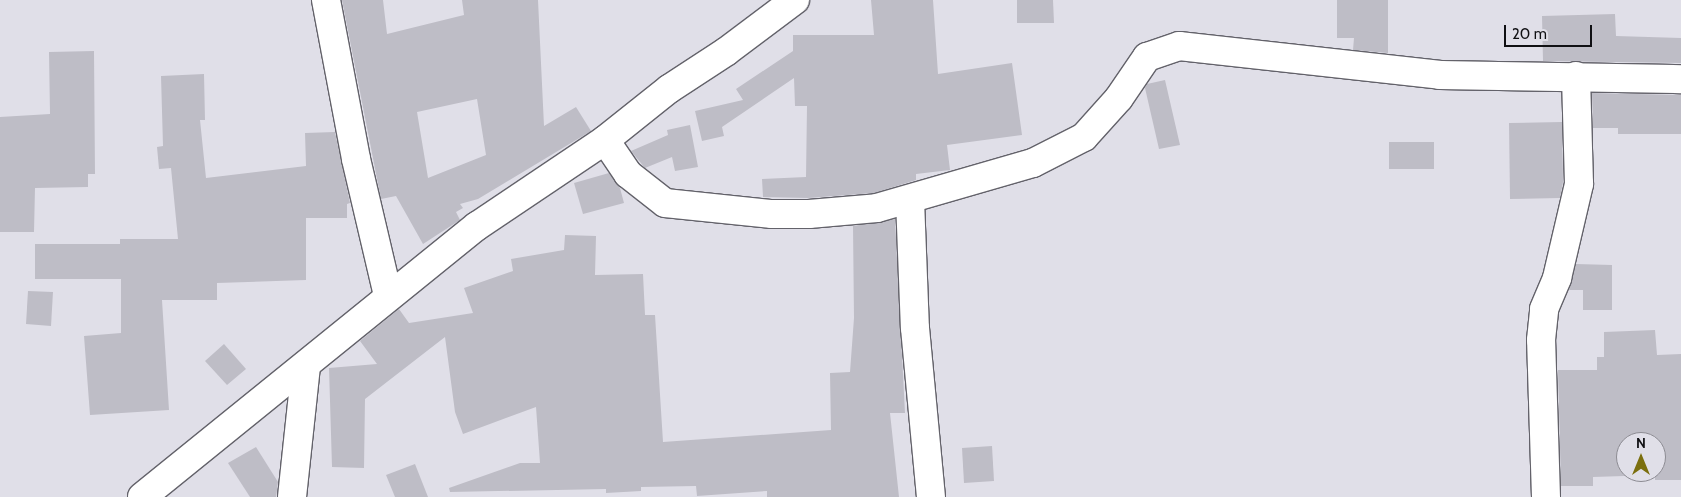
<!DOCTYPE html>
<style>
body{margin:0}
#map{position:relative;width:1681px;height:497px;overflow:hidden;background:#e0dfe8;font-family:Cabin,sans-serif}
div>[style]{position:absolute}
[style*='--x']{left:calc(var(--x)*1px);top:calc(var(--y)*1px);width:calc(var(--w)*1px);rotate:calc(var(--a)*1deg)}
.building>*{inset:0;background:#bebdc6}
.roads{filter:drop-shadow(1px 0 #63626a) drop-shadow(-1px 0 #63626a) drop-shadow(0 1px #63626a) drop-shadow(0 -1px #63626a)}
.minor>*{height:28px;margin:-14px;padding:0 14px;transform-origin:14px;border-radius:14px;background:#fff}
span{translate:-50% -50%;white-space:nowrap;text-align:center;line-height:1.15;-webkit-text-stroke:5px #e0dfe8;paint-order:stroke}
.north{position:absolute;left:1616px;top:432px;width:50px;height:50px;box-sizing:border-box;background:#e0dfe8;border:1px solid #8d8c93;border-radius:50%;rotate:0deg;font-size:14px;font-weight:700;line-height:20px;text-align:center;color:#101013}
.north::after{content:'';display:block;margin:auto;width:18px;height:22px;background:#7b6f0e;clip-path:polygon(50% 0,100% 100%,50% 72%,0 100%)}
.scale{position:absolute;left:1504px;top:25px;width:88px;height:22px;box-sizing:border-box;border:2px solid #101013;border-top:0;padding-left:6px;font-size:15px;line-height:18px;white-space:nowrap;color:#101013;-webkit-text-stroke:4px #e0dfe8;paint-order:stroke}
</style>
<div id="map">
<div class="building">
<i style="clip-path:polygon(evenodd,342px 0,383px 0,387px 34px,464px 15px,462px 0,538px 0,544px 126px,576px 107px,591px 131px,478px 199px,460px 204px,463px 208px,456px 212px,460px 220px,423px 244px,396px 196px,381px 199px,342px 0,477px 99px,486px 155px,428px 178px,417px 112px,477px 99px)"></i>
<i style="clip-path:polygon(871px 0,933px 0,938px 74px,1012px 63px,1022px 135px,947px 145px,950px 170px,916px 174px,916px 180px,874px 193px,808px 198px,763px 197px,762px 179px,806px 177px,807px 106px,795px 106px,794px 78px,722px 127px,724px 136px,702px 141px,695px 111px,743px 100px,736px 89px,793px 51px,793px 35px,874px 35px)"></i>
<i style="clip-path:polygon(1017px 0,1053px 0,1054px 23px,1017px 23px)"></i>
<i style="clip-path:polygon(1337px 0,1388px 0,1388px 53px,1353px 50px,1354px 38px,1337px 38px)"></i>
<i style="clip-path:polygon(1615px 14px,1616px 36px,1681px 38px,1681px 63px,1543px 61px,1542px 16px)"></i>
<i style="clip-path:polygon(94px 51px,95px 174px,88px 174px,88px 187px,35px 188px,34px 232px,0 232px,0 117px,50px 114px,49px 52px)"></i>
<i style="clip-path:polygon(204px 74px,205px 120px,200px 120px,206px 178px,306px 166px,305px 133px,335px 132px,350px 203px,347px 204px,347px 218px,306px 218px,306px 280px,217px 283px,217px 300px,162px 300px,169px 410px,90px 415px,84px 336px,121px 333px,121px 279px,35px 279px,35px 244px,120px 244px,120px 239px,178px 239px,171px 168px,159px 169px,157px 147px,163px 146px,161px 76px)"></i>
<i style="clip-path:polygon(1165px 80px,1180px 145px,1159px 149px,1145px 88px,1147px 84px)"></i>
<i style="clip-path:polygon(1592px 93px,1681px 95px,1681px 134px,1618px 134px,1618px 128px,1593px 128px)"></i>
<i style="clip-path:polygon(1562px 122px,1563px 182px,1560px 198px,1510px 199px,1509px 123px)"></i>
<i style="clip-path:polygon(690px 125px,698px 167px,675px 171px,672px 157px,645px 168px,631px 151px,668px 135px,667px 130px)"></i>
<i style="clip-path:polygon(1389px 142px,1434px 142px,1434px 169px,1389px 169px)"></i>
<i style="clip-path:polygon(609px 173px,620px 188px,624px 203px,583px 214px,574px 183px)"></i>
<i style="clip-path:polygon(895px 219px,905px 413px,890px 413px,899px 497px,767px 497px,767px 491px,697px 496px,696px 486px,641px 487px,641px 491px,606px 493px,606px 489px,450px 492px,449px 488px,520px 463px,540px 463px,536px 407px,463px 434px,455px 412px,445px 337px,365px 399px,364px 468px,332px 467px,329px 368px,377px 364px,360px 341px,399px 309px,409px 323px,473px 313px,464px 288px,513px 271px,511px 259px,564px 250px,565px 235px,596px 236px,595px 275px,643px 274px,645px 315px,655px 315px,663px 442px,831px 430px,830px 373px,850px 372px,854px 318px,853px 226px)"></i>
<i style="clip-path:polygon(1576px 264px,1612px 265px,1612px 310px,1583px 310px,1583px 290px,1569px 290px)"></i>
<i style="clip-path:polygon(28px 291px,53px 292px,51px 326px,26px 324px)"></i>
<i style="clip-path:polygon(evenodd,1655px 330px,1657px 355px,1681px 354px,1681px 480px,1655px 480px,1655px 475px,1593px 477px,1593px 486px,1561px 486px,1558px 370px,1597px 370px,1597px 357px,1604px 357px,1604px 332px,1655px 330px,1626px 442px,1656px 442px,1656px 472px,1626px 472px,1626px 442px)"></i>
<i style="clip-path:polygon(224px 344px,246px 369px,227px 385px,205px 361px)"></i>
<i style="clip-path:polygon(992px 446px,994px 481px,964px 483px,962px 448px)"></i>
<i style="clip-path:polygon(256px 447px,278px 482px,276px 497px,250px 497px,228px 463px)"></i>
<i style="clip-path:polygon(415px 464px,428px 497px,395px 497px,386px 475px)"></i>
</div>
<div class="roads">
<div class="minor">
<i style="--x:326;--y:0;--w:162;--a:79.3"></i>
<i style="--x:356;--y:159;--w:140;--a:76.8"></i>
<i style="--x:605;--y:140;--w:41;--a:55.9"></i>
<i style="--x:628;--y:174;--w:47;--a:38.1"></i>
<i style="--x:665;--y:203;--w:108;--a:5.9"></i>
<i style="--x:772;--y:214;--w:37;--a:0"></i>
<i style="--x:809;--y:214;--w:68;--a:-5"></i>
<i style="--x:877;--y:208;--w:162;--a:-16.1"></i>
<i style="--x:1033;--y:163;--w:57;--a:-27"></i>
<i style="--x:1084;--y:137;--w:52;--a:-48.1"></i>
<i style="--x:1119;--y:98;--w:50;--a:-55.7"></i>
<i style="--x:1147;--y:57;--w:34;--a:-19"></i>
<i style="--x:1179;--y:46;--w:263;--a:6.3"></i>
<i style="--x:1440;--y:75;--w:241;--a:1"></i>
<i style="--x:910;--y:200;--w:128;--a:87.8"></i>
<i style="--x:915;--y:328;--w:170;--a:84.6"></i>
<i style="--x:142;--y:497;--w:431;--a:-39"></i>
<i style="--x:477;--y:226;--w:154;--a:-33.9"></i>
<i style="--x:605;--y:140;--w:82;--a:-38.6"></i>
<i style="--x:669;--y:89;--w:69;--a:-33.2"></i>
<i style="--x:727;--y:51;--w:85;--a:-36.9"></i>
<i style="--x:292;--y:497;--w:132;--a:-83.9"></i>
<i style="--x:1546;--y:497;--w:157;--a:-91.8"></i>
<i style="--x:1541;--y:340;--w:31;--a:-84"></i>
<i style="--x:1544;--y:309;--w:34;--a:-67"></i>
<i style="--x:1557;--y:278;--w:97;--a:-76.8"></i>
<i style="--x:1579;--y:184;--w:108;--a:-91.6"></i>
</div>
</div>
<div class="north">N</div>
<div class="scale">20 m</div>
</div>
